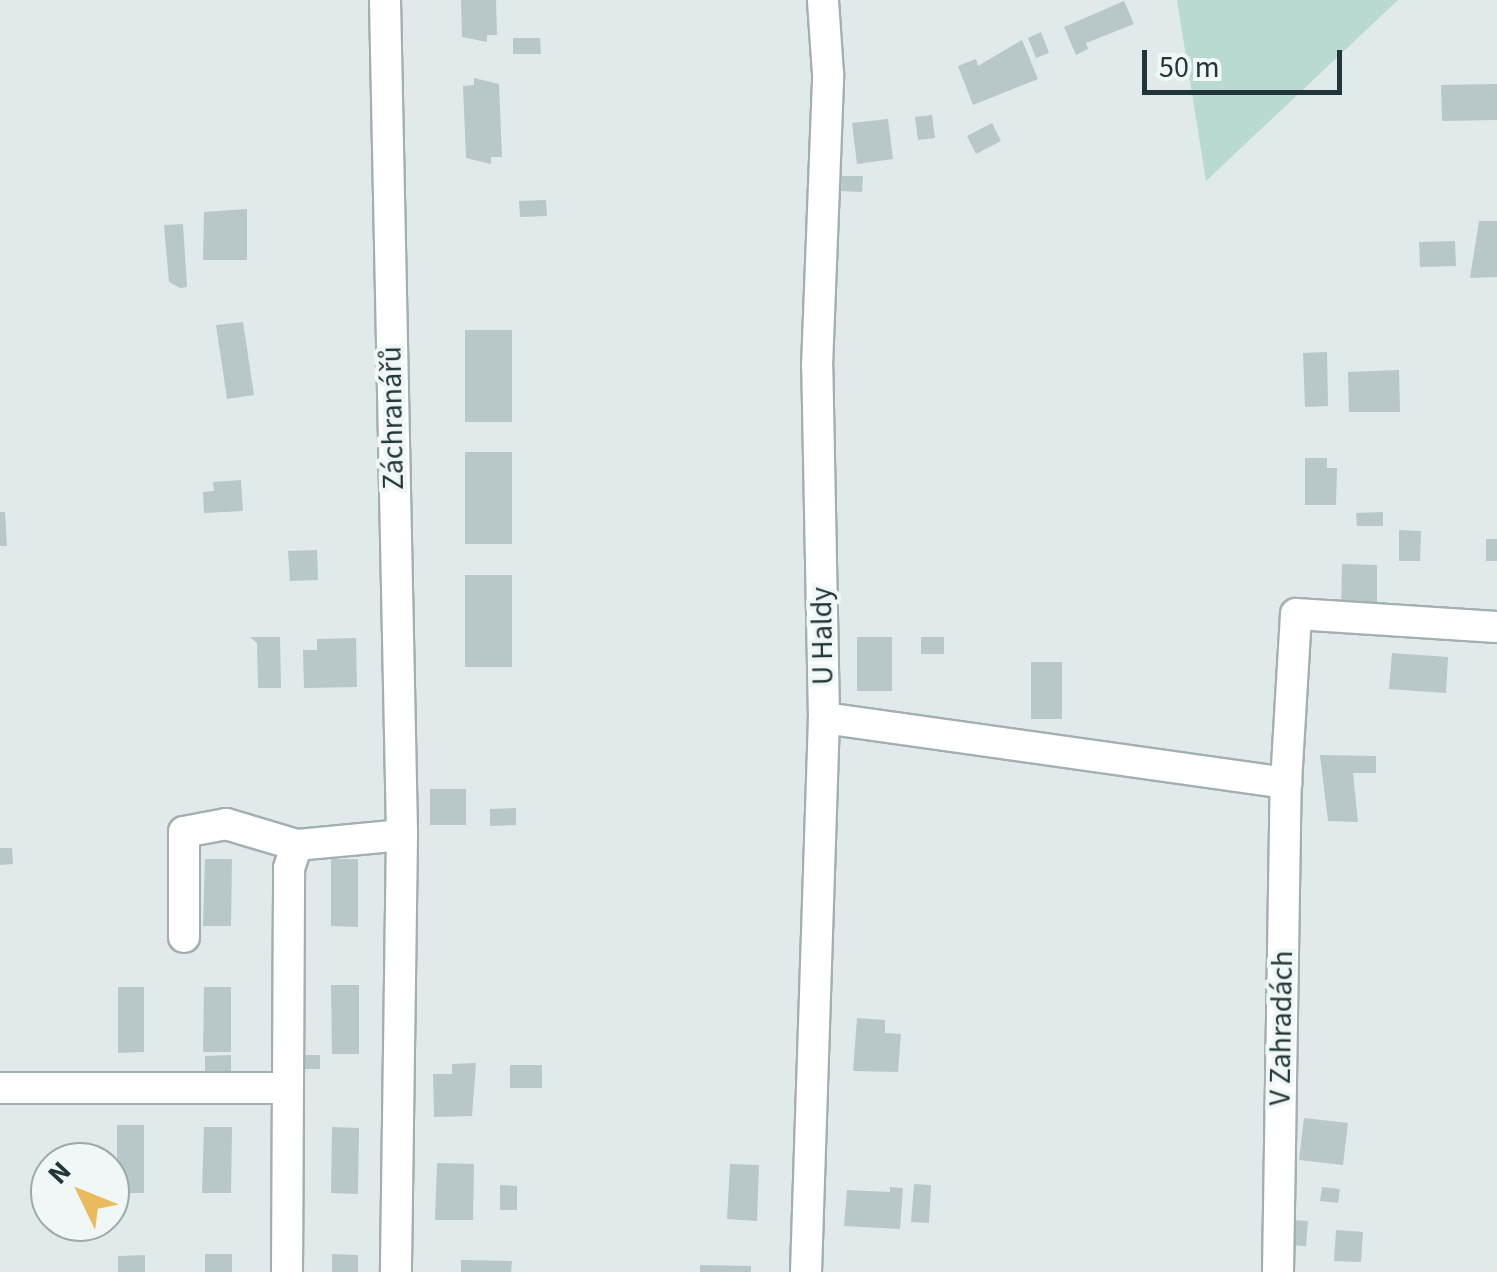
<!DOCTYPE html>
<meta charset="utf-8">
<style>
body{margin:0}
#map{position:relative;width:1497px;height:1272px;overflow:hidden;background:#e0eaea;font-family:"Source Sans 3",sans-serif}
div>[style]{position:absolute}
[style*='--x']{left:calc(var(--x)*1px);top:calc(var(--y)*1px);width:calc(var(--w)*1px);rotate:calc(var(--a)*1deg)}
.green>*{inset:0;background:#b9dad0}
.building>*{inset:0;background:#b8c7c7}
.roads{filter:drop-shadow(2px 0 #a3b0b1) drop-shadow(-2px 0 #a3b0b1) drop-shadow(0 2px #a3b0b1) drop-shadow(0 -2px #a3b0b1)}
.minor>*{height:30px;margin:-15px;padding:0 15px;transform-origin:15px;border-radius:15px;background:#fff}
span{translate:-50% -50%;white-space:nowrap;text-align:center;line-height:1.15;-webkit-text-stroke:8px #f0f7f6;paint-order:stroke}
.street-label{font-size:30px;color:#213639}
.north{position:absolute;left:30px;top:1142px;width:100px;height:100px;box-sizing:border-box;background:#f0f7f6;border:2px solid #9daaaa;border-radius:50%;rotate:313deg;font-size:28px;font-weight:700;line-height:40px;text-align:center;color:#213639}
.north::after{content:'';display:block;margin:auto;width:35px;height:45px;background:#ebba5d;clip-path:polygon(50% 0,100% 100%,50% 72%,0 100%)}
.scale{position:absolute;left:1142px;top:50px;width:200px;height:45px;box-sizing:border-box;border:5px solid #213639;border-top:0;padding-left:12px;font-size:30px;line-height:35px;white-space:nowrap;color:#213639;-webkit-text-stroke:8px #f0f7f6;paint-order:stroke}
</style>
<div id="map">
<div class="green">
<i style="clip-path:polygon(1177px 0,1398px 0,1206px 181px)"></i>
</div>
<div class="building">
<i style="clip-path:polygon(461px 0,496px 0,497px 35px,487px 35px,487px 42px,462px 37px)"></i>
<i style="clip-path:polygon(1124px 1px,1134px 24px,1086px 43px,1088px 49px,1076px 55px,1064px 27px)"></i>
<i style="clip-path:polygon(1041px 32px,1049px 53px,1036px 58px,1028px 38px)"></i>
<i style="clip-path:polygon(513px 38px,540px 38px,541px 54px,513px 54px)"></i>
<i style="clip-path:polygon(1022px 40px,1038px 79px,973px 105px,958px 66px,976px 59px,978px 66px)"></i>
<i style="clip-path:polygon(474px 78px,499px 84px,502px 157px,491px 157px,491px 164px,466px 158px,463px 86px,474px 85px)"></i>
<i style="clip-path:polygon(1497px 84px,1497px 120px,1442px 121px,1441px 85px)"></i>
<i style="clip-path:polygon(932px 115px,935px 138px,918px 140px,915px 117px)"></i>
<i style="clip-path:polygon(888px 119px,893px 159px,857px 164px,852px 123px)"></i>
<i style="clip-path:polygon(992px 123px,1001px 141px,976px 154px,967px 136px)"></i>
<i style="clip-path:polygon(842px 176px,863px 176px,862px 192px,841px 191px)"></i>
<i style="clip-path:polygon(546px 200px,547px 216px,520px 217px,519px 201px)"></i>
<i style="clip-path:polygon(247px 209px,247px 260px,203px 260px,204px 212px)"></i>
<i style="clip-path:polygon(1479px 221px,1497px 221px,1497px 277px,1470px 278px)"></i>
<i style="clip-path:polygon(183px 224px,187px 287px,180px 288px,169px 282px,164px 225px)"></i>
<i style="clip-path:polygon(1455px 241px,1456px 266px,1420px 267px,1419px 242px)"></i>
<i style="clip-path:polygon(243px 322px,254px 395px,227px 399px,216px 325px)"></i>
<i style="clip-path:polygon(465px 330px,512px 330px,512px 422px,465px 422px)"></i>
<i style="clip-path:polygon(1327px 352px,1328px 406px,1305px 407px,1303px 353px)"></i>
<i style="clip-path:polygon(1399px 370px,1400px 412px,1349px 412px,1348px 372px)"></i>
<i style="clip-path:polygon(465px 452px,512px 452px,512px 544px,465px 544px)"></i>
<i style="clip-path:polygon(1305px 458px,1327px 458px,1327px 468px,1337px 468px,1336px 505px,1305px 505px)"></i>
<i style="clip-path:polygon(241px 480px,243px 511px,204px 513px,203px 492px,214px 491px,213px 482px)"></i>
<i style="clip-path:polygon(0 512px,5px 512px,7px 546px,0 546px)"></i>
<i style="clip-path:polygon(1383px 512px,1383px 526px,1357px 526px,1356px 513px)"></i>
<i style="clip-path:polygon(1399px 530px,1421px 531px,1420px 561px,1399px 561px)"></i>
<i style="clip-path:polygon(1486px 539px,1497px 539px,1497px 561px,1486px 561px)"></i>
<i style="clip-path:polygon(317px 550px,318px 580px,290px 581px,288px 551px)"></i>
<i style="clip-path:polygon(1342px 564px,1377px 565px,1377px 611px,1341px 611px)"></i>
<i style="clip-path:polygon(465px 575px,512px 575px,512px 667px,465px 667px)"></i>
<i style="clip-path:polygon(250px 637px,280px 637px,281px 688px,258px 688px,257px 643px)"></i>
<i style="clip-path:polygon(857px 637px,892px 637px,892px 691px,857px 691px)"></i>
<i style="clip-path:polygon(921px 637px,944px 637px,944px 654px,921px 654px)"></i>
<i style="clip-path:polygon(356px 638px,357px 687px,304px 688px,303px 650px,317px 650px,317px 639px)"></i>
<i style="clip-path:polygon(1392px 653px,1448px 657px,1446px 693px,1389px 689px)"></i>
<i style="clip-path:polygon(1031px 662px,1062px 662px,1062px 719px,1031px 719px)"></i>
<i style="clip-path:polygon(1320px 755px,1376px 756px,1376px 773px,1353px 773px,1358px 822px,1328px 821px)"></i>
<i style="clip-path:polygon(430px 789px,466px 789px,466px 825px,430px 825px)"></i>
<i style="clip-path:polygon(516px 808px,516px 825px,490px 826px,490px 809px)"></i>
<i style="clip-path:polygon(0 848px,12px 848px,13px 864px,0 865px)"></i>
<i style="clip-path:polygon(205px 859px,232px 859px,231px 926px,203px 926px)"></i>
<i style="clip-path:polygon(331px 859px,358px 859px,358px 927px,331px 926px)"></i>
<i style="clip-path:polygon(331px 985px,359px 985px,359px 1054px,332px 1054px)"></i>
<i style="clip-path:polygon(118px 987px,144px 987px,144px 1052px,118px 1053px)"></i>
<i style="clip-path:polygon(204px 987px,231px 987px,231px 1052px,203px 1052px)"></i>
<i style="clip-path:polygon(857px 1018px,885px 1020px,885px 1033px,901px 1034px,898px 1072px,853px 1071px)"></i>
<i style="clip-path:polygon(231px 1055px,231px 1079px,205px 1079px,205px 1056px)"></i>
<i style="clip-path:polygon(302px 1055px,320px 1055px,320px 1069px,302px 1069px)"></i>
<i style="clip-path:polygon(476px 1063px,472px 1116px,434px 1117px,433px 1074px,452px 1074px,452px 1064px)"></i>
<i style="clip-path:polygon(510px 1065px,542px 1065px,542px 1088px,510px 1088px)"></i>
<i style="clip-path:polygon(1304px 1118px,1348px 1123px,1343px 1165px,1299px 1160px)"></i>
<i style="clip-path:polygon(117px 1125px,144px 1125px,144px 1193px,117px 1193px)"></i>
<i style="clip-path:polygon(204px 1127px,232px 1127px,231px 1193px,202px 1193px)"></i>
<i style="clip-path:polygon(332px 1127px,359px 1128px,358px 1194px,331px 1193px)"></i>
<i style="clip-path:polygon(437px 1163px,474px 1164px,473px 1220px,435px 1220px)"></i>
<i style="clip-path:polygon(730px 1164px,759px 1165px,757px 1221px,727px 1219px)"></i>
<i style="clip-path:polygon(914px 1184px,931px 1185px,929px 1223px,911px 1222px)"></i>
<i style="clip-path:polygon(500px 1185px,517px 1186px,517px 1210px,500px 1210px)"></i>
<i style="clip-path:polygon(890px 1187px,903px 1188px,900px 1229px,844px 1226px,847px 1190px,890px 1192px)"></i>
<i style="clip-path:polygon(1322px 1187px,1340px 1189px,1338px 1203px,1320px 1201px)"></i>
<i style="clip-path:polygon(1292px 1220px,1308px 1221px,1306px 1246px,1290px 1245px)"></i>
<i style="clip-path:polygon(1336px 1230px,1363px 1232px,1361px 1262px,1334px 1261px)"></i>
<i style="clip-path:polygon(205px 1254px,232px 1254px,232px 1272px,205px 1272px)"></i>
<i style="clip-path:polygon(332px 1254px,358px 1255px,358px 1272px,332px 1272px)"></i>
<i style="clip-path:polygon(145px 1255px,145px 1272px,118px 1272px,118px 1256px)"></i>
<i style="clip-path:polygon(461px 1260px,512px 1261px,511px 1272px,461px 1272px)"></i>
<i style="clip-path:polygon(700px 1265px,751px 1266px,751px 1272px,700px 1272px)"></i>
</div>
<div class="roads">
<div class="minor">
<i style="--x:385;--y:0;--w:835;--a:88.83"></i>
<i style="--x:402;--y:835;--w:437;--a:90.8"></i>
<i style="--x:824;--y:718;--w:467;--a:8"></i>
<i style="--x:184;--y:937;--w:105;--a:-90"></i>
<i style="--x:184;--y:832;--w:43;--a:-10.8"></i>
<i style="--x:226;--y:824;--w:74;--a:16.5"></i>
<i style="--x:0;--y:1088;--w:285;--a:0"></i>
<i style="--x:287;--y:1272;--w:404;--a:-89.7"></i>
<i style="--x:289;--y:868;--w:24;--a:-71"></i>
<i style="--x:297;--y:845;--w:105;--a:-5.4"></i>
<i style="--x:806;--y:1272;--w:554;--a:-88.14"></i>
<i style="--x:824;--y:718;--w:351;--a:-91.1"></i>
<i style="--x:817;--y:367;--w:293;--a:-87.8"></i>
<i style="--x:828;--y:74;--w:74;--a:-93.9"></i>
<i style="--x:1278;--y:1272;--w:489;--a:-89.1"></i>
<i style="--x:1286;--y:783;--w:169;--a:-86.6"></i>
<i style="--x:1296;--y:614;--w:201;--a:3.7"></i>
</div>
</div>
<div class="street-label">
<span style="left:393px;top:418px;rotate:-91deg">Záchranářů</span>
<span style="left:823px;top:636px;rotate:-91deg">U Haldy</span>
<span style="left:1282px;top:1028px;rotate:-89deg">V Zahradách</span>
</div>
<div class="north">N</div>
<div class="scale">50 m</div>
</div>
